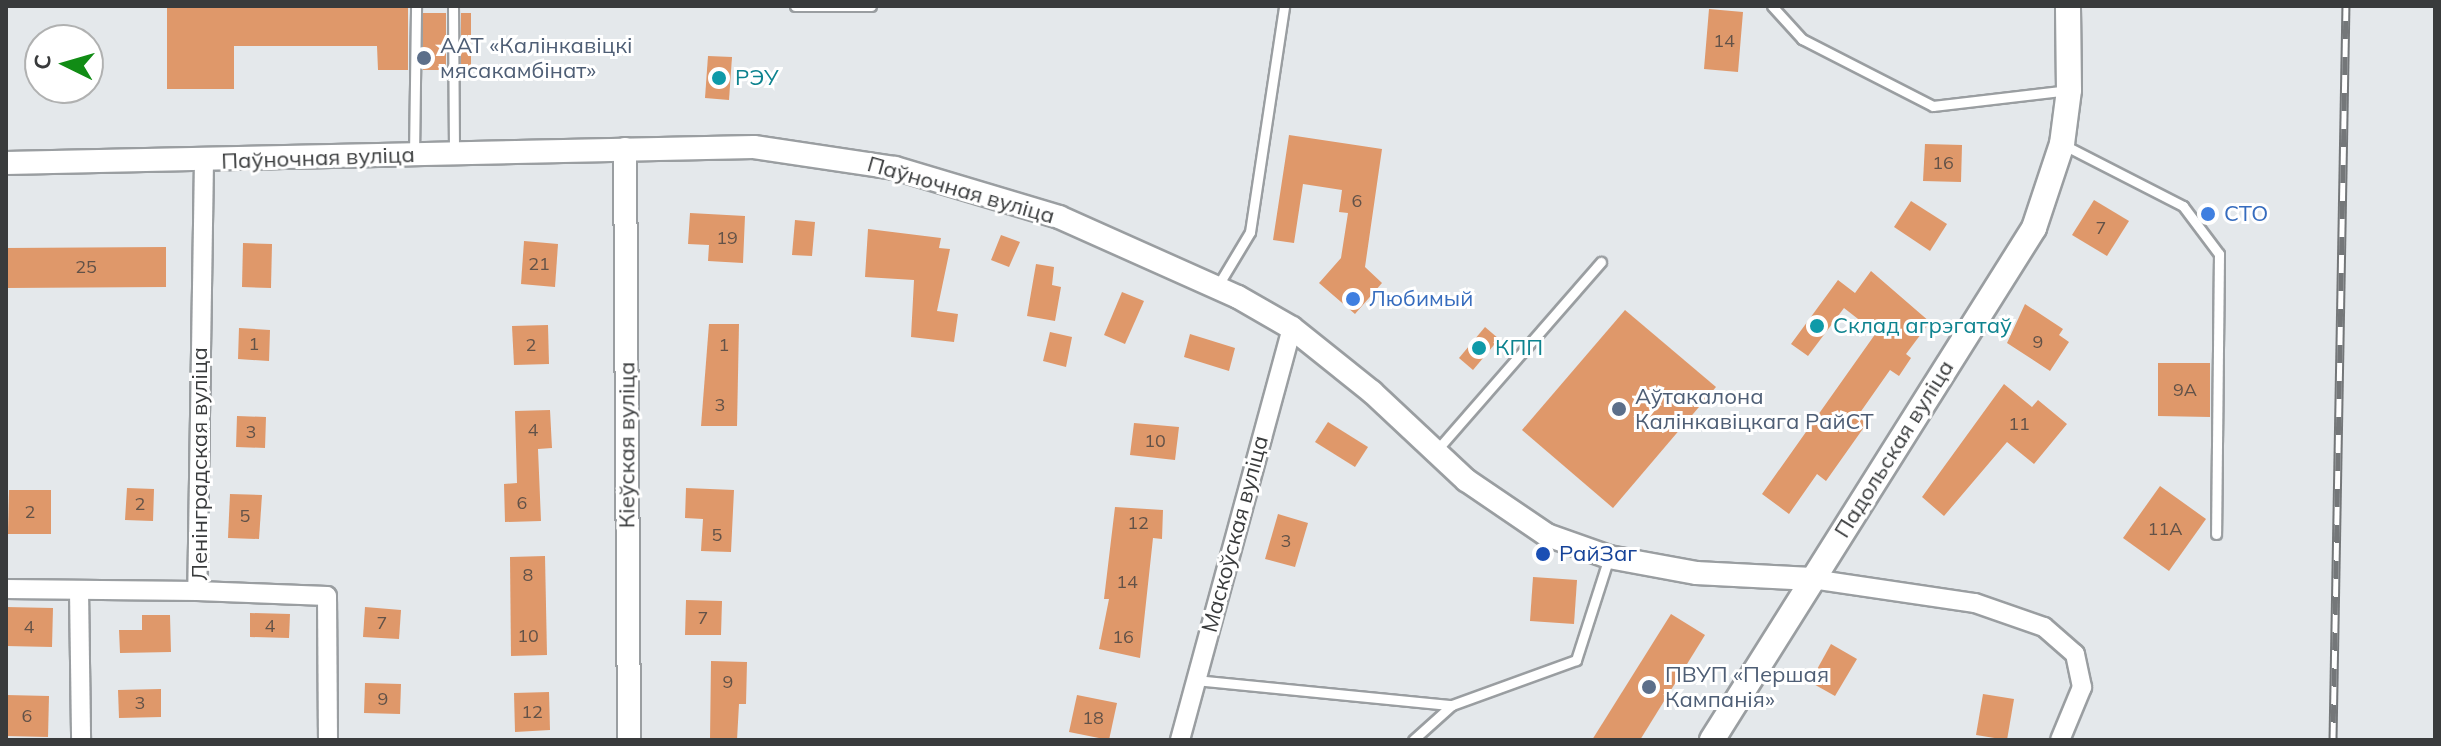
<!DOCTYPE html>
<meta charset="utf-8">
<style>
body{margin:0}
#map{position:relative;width:2441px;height:746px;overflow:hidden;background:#e4e8eb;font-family:Mulish,sans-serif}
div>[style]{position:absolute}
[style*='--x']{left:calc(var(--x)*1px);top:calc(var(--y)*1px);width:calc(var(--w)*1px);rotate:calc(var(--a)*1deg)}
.building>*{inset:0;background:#df986a}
.roads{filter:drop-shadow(2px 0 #9a9ea1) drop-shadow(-2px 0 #9a9ea1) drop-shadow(0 2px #9a9ea1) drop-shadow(0 -2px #9a9ea1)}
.service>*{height:9px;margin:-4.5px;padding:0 4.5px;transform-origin:4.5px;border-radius:4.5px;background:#fff}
.minor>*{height:18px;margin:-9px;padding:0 9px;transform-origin:9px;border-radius:9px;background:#fff}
.tertiary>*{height:22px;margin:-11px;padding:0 11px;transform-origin:11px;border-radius:11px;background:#fff}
.secondary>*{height:24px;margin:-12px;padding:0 12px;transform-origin:12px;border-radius:12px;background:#fff}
.rail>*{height:9px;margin-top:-4.5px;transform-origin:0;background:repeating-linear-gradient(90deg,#fff 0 18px,#747779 0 36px);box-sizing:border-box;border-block:2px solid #747779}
.dots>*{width:22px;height:22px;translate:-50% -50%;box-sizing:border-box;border:4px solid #fff;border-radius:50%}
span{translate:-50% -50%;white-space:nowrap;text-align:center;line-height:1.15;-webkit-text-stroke:6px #fff;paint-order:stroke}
.number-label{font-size:18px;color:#625248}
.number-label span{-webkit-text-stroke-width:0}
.service-label{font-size:22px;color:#4e5e75}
.left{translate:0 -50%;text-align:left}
.culture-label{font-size:22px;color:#0d838f}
.street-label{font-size:22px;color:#393b3c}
.shop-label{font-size:22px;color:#366cbe}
.transit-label{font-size:22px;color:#164399}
.frame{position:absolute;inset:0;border:8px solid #393b3c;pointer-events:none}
.north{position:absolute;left:24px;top:24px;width:80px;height:80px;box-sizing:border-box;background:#fff;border:2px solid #b0b1b1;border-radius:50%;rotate:275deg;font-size:22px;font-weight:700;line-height:32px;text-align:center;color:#393b3c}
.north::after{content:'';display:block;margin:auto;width:28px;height:36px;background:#118c15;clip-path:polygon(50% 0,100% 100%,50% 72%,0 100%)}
</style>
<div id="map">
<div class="building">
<i style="clip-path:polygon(167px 6px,408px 6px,408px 70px,378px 70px,377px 46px,234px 46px,234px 89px,167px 89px)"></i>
<i style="clip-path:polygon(1709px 9px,1743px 12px,1738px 72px,1704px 69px)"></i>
<i style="clip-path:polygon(423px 13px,446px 13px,446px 70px,423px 70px)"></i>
<i style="clip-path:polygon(461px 13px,471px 13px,471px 70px,461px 70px)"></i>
<i style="clip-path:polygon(708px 56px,732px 57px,729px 100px,705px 98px)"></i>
<i style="clip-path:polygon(1289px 135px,1382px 149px,1365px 267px,1382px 283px,1355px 314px,1319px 283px,1341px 258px,1348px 213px,1339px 212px,1342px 190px,1303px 184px,1294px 243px,1273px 240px)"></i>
<i style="clip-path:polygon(1925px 144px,1962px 145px,1961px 182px,1923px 181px)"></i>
<i style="clip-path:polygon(2094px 200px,2129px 221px,2107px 256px,2072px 235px)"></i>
<i style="clip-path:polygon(1911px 201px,1947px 224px,1930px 251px,1894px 227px)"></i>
<i style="clip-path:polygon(690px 213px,745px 216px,743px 263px,708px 261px,709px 245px,688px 244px)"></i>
<i style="clip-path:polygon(795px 220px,815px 222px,812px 256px,792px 255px)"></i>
<i style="clip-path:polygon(868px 229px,941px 238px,939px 248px,950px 249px,937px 311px,958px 314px,954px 342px,911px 337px,914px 280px,865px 277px)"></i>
<i style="clip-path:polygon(1001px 235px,1020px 242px,1009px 267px,991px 260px)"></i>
<i style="clip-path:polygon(524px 241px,558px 244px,555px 287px,521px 284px)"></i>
<i style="clip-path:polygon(243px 243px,272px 244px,271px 288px,242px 287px)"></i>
<i style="clip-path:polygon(166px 247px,166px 287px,6px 288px,6px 248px)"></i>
<i style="clip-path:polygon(1036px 264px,1054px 267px,1052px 285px,1061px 287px,1055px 321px,1027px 316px)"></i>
<i style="clip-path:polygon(1871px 271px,1930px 322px,1906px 354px,1911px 358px,1899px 376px,1890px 370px,1857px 417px,1867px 423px,1826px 481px,1817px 474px,1789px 514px,1762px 494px,1876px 333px,1844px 308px,1808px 356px,1791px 344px,1838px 280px,1855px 293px)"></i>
<i style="clip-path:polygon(1122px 292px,1144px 301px,1125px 344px,1104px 335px)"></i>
<i style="clip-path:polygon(2025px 304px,2063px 329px,2059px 335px,2069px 342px,2050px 371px,2007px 343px)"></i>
<i style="clip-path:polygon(1625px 310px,1716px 387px,1613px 508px,1522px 430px)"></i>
<i style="clip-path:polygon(709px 324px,739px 324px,737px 426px,701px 426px)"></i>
<i style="clip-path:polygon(548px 325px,549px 364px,514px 365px,512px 326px)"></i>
<i style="clip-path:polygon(1485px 327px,1499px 339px,1473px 370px,1459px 358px)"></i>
<i style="clip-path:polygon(239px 328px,270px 330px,269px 361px,238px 359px)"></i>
<i style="clip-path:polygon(1050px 332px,1072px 337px,1066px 367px,1043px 361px)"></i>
<i style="clip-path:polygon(1190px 334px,1235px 348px,1229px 371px,1184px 357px)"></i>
<i style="clip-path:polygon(2158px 363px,2210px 363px,2210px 417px,2158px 416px)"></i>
<i style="clip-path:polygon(2004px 384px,2032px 407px,2038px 400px,2067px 424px,2034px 464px,2007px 442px,1944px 516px,1922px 497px)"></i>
<i style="clip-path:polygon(550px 410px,552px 448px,538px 449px,541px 521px,505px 522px,504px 484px,517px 483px,515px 411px)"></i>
<i style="clip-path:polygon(237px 416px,266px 417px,265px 448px,236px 447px)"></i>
<i style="clip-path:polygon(1328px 422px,1368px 447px,1355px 467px,1315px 442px)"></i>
<i style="clip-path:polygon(1134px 423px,1179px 427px,1175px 460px,1130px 455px)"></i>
<i style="clip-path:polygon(2160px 486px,2206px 519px,2169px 571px,2123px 538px)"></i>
<i style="clip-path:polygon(127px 488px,154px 489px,153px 521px,125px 520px)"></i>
<i style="clip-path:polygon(686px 488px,734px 490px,731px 552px,701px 551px,703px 519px,685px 518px)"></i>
<i style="clip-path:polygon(9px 490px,51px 490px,51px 534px,8px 534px)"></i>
<i style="clip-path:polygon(230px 494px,262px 495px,259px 539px,228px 538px)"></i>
<i style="clip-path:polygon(1115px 507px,1163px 510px,1162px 539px,1153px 538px,1140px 658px,1099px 649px,1109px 599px,1104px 599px)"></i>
<i style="clip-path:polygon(1278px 514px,1308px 523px,1295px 567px,1265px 559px)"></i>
<i style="clip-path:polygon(545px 556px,547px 655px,511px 656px,510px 557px)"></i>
<i style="clip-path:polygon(1533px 577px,1577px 580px,1574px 624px,1530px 621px)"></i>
<i style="clip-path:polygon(686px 600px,722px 601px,721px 635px,685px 635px)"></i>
<i style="clip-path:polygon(6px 607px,53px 608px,52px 647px,6px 646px)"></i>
<i style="clip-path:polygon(365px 607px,401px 610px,399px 639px,363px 637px)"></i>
<i style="clip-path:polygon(250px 613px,290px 614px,289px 638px,250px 637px)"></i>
<i style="clip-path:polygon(1671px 614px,1705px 635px,1640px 740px,1592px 740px)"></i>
<i style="clip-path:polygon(142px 615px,170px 615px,171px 652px,120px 653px,119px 630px,142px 630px)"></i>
<i style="clip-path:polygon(1831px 644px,1857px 659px,1835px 696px,1810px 682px)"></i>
<i style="clip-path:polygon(711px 661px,747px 662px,746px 704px,739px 704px,737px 740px,710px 740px)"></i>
<i style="clip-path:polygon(365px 683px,401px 684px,400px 714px,364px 713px)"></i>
<i style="clip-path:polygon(161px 689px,161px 717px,119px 718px,118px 690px)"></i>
<i style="clip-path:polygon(549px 692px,550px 730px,515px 732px,514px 693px)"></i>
<i style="clip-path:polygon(1983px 694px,2014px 699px,2007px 740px,1976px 735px)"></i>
<i style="clip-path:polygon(6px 695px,49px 696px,48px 737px,6px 736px)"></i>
<i style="clip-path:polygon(1077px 695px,1117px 703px,1109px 740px,1069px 732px)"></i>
</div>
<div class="roads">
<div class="service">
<i style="--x:453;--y:6;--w:148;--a:89.6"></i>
<i style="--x:795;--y:6;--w:76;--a:0"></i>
<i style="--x:1772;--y:6;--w:45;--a:47.7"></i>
<i style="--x:1802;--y:39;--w:147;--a:27.1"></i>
<i style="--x:1933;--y:106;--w:137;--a:-6.7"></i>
<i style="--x:2062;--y:144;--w:136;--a:27.1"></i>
<i style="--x:2183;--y:206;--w:60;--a:53.1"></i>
<i style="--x:2219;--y:254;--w:280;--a:90.6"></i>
<i style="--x:414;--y:155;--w:149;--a:-89.2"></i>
<i style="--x:1217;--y:287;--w:64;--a:-59"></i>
<i style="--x:1250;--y:232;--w:229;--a:-81.4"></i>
<i style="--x:1436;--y:451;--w:251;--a:-48.9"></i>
<i style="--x:1195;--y:680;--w:258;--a:5.6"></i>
<i style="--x:1413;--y:740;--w:52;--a:-41.9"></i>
<i style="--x:1452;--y:705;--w:132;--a:-19.9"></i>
<i style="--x:1576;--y:660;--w:108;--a:-72.2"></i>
</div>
<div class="minor">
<i style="--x:204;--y:161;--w:430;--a:90.9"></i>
<i style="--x:197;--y:591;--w:130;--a:2.2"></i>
<i style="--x:327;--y:596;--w:144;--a:89.6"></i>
<i style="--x:1812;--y:579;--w:165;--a:8.4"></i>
<i style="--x:1975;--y:603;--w:73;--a:19.2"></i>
<i style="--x:2044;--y:627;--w:41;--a:41.1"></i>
<i style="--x:2075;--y:654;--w:34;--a:78"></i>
<i style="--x:2082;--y:687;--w:57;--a:112.5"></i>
<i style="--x:6;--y:589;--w:191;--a:0.6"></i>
<i style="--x:79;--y:590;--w:150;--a:89.2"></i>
<i style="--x:1180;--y:740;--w:427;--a:-74.8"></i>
</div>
<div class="tertiary">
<i style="--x:625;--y:149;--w:591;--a:89.61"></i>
<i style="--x:6;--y:163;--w:748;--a:-1.23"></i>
<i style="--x:754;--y:147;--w:143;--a:8.5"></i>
<i style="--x:895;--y:168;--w:171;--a:16.6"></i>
<i style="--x:1059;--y:217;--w:196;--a:24.1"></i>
<i style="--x:1238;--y:297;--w:62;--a:29.9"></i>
<i style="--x:1292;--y:328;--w:102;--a:38.7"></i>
<i style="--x:1372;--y:392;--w:129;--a:43.1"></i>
<i style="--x:1466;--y:480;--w:98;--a:34.2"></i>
<i style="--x:1547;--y:535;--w:66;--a:19.5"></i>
<i style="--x:1609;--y:557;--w:88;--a:10.4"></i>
<i style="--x:1696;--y:573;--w:116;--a:3"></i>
</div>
<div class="secondary">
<i style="--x:1712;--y:740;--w:605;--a:-57.83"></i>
<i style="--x:2034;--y:228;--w:89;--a:-71.6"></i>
<i style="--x:2062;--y:144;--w:54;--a:-82.6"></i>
<i style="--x:2069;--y:90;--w:84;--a:-90.7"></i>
</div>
</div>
<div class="rail">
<i style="--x:2333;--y:740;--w:734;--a:-88.99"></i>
</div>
<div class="dots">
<i style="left:424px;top:58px;background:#5c6f8a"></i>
<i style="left:719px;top:78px;background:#0f9aa8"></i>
<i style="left:2208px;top:214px;background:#3f7fe0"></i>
<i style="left:1353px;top:299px;background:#3f7fe0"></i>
<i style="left:1817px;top:326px;background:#0f9aa8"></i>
<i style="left:1479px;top:348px;background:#0f9aa8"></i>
<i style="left:1619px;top:409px;background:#5c6f8a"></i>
<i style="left:1543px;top:554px;background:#1a4fb4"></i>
<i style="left:1649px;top:687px;background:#5c6f8a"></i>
</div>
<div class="number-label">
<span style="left:1724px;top:41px">14</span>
<span style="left:1943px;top:163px">16</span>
<span style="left:1357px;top:201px">6</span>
<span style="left:2101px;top:228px">7</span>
<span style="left:727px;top:238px">19</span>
<span style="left:539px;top:264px">21</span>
<span style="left:86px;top:267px">25</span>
<span style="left:2038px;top:342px">9</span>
<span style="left:254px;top:344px">1</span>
<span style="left:531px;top:345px">2</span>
<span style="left:724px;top:345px">1</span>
<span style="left:2185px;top:390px">9А</span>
<span style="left:720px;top:405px">3</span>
<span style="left:2019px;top:424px">11</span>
<span style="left:533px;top:430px">4</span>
<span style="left:251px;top:432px">3</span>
<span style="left:1155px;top:441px">10</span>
<span style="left:522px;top:503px">6</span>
<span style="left:140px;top:504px">2</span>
<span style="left:30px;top:512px">2</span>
<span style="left:245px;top:516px">5</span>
<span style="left:1138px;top:523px">12</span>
<span style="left:2165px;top:529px">11А</span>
<span style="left:717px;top:535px">5</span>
<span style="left:1286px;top:541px">3</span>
<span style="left:528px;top:575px">8</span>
<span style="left:1127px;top:582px">14</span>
<span style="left:703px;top:618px">7</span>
<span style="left:382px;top:623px">7</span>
<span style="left:270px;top:626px">4</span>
<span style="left:29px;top:627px">4</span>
<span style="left:528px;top:636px">10</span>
<span style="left:1123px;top:637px">16</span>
<span style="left:728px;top:682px">9</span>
<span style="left:383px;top:699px">9</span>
<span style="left:140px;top:703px">3</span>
<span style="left:532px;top:712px">12</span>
<span style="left:27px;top:716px">6</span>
<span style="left:1093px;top:718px">18</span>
</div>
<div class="service-label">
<span class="left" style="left:440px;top:58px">ААТ «Калінкавіцкі<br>мясакамбінат»</span>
<span class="left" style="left:1635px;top:409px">Аўтакалона<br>Калінкавіцкага РайСТ</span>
<span class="left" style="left:1665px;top:687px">ПВУП «Першая<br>Кампанія»</span>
</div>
<div class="culture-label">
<span class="left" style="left:735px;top:78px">РЭУ</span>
<span class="left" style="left:1833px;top:326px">Склад агрэгатаў</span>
<span class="left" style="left:1495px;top:348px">КПП</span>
</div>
<div class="street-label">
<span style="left:318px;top:158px;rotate:-2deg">Паўночная вуліца</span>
<span style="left:961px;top:190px;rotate:16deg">Паўночная вуліца</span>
<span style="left:627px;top:445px;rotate:-90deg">Кіеўская вуліца</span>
<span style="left:1894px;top:449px;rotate:-58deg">Падольская вуліца</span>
<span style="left:200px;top:464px;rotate:-90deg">Ленінградская вуліца</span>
<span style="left:1235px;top:534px;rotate:-75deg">Маскоўская вуліца</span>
</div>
<div class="shop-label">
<span class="left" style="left:2224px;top:214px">СТО</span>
<span class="left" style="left:1369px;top:299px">Любимый</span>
</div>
<div class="transit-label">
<span class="left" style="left:1559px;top:554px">РайЗаг</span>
</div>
<div class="frame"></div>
<div class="north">С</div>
</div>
